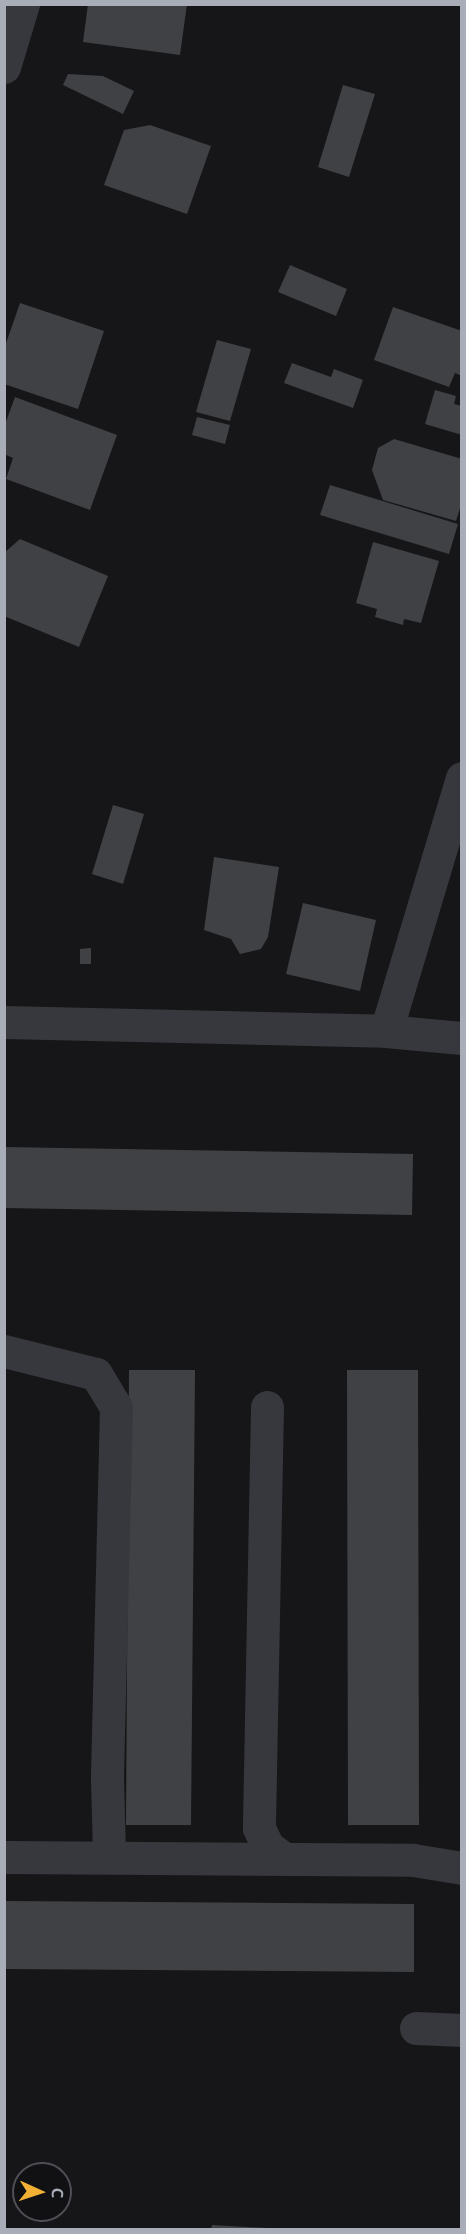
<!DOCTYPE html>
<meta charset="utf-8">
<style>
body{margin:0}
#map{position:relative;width:466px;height:2234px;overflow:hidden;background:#161618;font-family:Ubuntu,sans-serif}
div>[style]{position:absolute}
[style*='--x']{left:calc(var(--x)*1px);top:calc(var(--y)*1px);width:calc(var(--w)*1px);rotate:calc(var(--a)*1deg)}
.building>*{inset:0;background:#404145}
.minor>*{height:33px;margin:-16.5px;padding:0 16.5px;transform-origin:16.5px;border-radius:16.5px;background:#37383d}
span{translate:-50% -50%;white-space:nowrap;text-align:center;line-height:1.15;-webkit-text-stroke:6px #111113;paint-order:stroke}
.frame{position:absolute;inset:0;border:6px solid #a8adb8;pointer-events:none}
.north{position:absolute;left:12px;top:2162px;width:60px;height:60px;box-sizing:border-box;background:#111113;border:2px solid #4d4f55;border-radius:50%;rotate:93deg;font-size:16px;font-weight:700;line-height:24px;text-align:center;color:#a8adb8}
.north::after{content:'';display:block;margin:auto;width:21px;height:27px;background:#f2b134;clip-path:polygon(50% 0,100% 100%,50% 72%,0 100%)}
</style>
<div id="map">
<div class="building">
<i style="clip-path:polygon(88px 4px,187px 4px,180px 55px,83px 42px)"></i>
<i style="clip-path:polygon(68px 74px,103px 76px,134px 91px,123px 114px,63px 85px)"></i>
<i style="clip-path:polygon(343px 85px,375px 94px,349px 177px,318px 167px)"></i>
<i style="clip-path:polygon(150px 125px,211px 146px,187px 214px,104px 185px,124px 130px)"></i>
<i style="clip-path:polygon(290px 265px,347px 289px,336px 316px,278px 292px)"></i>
<i style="clip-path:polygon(20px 303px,104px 331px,78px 409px,4px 384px,4px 349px)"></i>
<i style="clip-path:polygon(393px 307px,462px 331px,462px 376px,455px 373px,449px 387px,374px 360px)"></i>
<i style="clip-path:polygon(217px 340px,251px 349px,230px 421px,196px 412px)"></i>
<i style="clip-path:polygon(292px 363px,331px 377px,334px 369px,363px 380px,353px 408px,284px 383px)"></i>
<i style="clip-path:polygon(435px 390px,456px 396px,454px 404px,462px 406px,462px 435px,425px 424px)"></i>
<i style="clip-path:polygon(15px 397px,117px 435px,90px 510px,6px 479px,13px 458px,4px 454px,4px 427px)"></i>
<i style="clip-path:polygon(197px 417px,230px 425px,225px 444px,192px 435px)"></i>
<i style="clip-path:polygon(394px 439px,462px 459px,462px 502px,456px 521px,383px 500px,372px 470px,378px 448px)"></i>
<i style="clip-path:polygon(330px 485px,458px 524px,449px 554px,320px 515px)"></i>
<i style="clip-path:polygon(20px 539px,108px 576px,79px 647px,4px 616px,4px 553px)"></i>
<i style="clip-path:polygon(373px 542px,439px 561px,421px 623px,404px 619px,403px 625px,375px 617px,377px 609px,356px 603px)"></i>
<i style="clip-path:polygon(113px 805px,144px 814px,123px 884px,92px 874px)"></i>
<i style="clip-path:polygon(214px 857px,279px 867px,268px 937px,261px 949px,240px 954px,231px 939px,204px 930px)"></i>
<i style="clip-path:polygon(303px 903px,376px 920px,360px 991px,286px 974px)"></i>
<i style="clip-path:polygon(91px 948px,91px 964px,80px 964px,80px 949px)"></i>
<i style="clip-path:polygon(4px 1147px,413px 1154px,412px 1215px,4px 1208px)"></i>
<i style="clip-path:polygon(129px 1370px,195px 1370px,191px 1825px,126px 1825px)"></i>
<i style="clip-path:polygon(347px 1370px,418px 1370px,419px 1825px,348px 1825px)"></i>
<i style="clip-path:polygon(4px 1901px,414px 1904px,414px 1972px,4px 1969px)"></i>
<i style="clip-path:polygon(212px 2225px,267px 2228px,267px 2230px,211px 2230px)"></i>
</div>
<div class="minor">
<i style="--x:4;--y:67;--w:66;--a:-73.2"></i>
<i style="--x:4;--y:1022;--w:382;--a:1.3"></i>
<i style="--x:386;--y:1031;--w:76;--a:5.3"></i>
<i style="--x:386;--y:1031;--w:264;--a:-73.3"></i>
<i style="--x:4;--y:1351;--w:95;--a:14"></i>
<i style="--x:96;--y:1374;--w:39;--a:59"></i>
<i style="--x:116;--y:1407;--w:371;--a:91.4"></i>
<i style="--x:107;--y:1778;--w:79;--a:88.5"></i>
<i style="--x:267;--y:1407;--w:421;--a:91.1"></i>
<i style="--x:259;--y:1828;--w:21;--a:65"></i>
<i style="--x:268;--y:1847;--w:19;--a:35"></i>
<i style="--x:4;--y:1857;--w:409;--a:0.4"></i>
<i style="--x:413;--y:1860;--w:50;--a:9.3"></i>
<i style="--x:416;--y:2028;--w:46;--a:2.5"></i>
</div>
<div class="frame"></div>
<div class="north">С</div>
</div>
